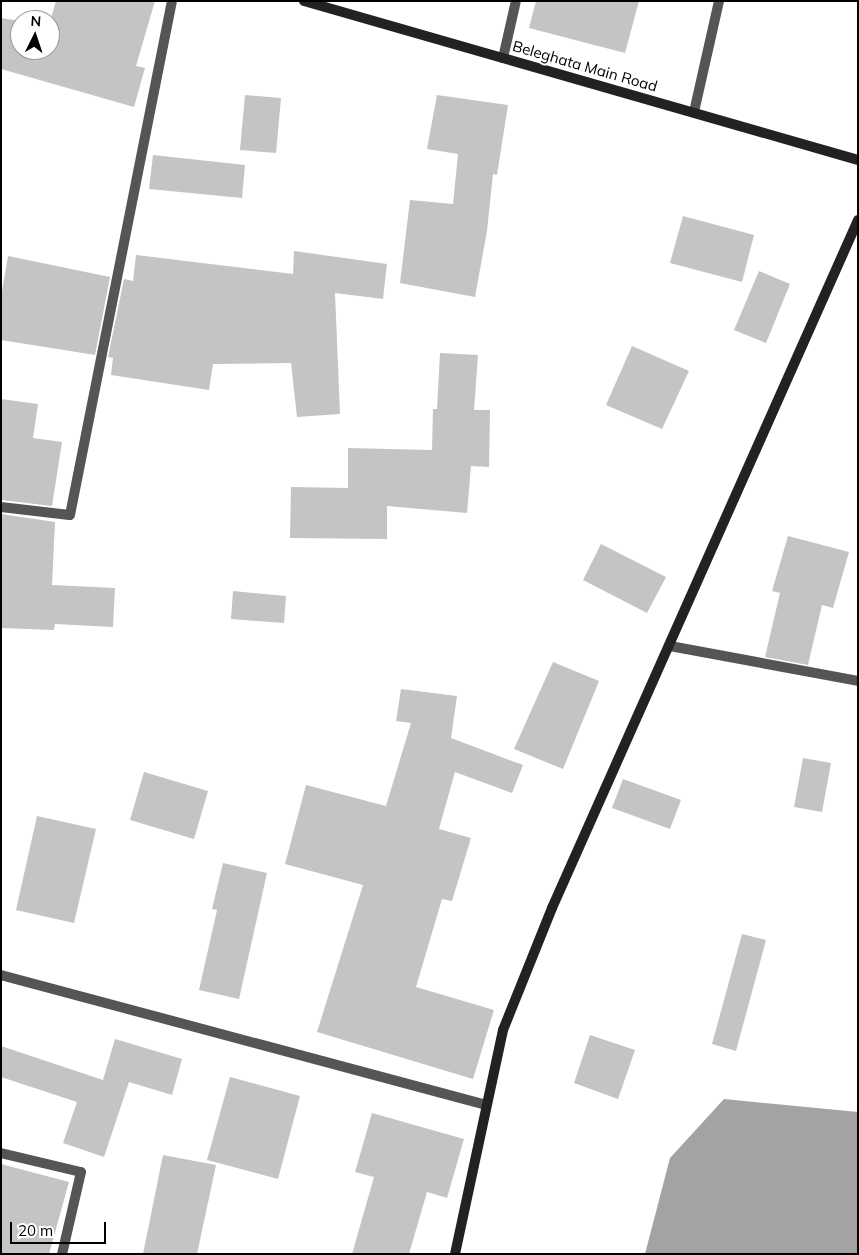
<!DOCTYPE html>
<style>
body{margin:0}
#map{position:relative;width:859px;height:1255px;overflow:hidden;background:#fff;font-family:Mulish,sans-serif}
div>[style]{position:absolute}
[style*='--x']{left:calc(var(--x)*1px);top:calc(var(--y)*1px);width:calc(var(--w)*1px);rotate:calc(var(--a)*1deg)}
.water>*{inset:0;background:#a3a3a3}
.building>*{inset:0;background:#c4c4c4}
.lane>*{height:10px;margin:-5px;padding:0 5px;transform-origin:5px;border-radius:5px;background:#555}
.street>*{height:10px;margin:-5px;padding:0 5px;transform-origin:5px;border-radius:5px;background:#555}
.secondary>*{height:10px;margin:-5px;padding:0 5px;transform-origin:5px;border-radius:5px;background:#222}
span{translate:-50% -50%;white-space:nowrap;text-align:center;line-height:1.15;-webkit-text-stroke:4px #fff;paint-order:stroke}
.street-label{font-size:15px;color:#000}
.frame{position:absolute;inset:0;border:2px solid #000;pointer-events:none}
.north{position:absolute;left:10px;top:10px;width:50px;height:50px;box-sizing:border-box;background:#fff;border:1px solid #999;border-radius:50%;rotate:4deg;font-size:14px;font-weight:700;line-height:20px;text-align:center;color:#000}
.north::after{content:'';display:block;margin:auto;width:18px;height:22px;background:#000;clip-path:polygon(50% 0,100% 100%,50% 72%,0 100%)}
.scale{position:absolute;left:10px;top:1222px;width:96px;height:22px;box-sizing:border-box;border:2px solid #000;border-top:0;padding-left:6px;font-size:15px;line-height:18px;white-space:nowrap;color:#000;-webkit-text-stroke:4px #fff;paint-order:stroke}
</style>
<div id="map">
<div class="water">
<i style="clip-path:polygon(724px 1099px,858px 1112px,858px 1254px,645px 1254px,670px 1158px)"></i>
</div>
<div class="building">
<i style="clip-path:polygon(56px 1px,155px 1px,136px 66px,145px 68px,134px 107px,1px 69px,1px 18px,20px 21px,20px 50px,50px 50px,50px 22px)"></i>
<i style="clip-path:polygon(536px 1px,639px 1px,625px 53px,529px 28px)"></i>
<i style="clip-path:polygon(245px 95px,281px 98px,276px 153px,240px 150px)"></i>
<i style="clip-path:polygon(437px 95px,508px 105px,497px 175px,493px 174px,487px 231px,475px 297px,400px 283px,410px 200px,453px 204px,458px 154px,427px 149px)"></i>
<i style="clip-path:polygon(153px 155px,245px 165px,242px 198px,149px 189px)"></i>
<i style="clip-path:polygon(683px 216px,754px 235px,742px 282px,670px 263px)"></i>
<i style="clip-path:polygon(294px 251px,387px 264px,383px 299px,335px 293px,340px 414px,297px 417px,291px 363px,213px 364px,209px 390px,111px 375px,113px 358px,108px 357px,124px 279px,133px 281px,136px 255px,293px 274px)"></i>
<i style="clip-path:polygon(8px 256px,110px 277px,95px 355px,1px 340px,1px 297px)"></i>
<i style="clip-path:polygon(759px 271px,790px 284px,766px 343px,734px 330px)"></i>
<i style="clip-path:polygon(632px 346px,689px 371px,662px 429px,606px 405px)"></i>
<i style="clip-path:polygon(440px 353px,478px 355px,474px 410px,490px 410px,489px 467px,471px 466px,467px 513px,387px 506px,387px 539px,290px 538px,291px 487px,348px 488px,348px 448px,432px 450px,433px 409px,437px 409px)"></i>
<i style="clip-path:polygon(1px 399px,38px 404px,33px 438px,62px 442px,52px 506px,1px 500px)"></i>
<i style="clip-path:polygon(1px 514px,55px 522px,52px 585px,115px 588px,113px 627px,55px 624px,54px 630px,1px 628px)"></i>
<i style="clip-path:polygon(788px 536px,849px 552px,833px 608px,822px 605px,808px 665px,765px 657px,780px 593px,772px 591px)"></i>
<i style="clip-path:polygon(601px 544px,666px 577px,647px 613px,583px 580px)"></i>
<i style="clip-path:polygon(233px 591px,286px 596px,284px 623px,231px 619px)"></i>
<i style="clip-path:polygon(553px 662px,599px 681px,563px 769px,514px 749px)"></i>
<i style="clip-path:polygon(401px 689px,457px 696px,451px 738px,523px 765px,512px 793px,455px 772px,439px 829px,471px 838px,452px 901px,442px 899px,416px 987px,494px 1010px,473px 1079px,317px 1032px,363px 885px,285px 864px,306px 785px,386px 806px,411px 723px,396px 721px)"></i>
<i style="clip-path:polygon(803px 758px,831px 763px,822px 812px,794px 807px)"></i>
<i style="clip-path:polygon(144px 772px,208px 791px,194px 839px,130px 820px)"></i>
<i style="clip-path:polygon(623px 779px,681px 800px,670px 829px,612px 808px)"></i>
<i style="clip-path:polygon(37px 816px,96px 829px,74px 923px,16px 910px)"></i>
<i style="clip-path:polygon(223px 863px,267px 873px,239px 999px,199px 990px,217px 910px,212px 909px)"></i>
<i style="clip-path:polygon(742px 934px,766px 940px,736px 1051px,712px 1044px)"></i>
<i style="clip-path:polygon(590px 1035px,635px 1050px,618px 1099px,574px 1083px)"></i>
<i style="clip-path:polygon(115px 1039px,182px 1059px,172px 1095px,129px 1082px,104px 1157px,63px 1143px,77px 1102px,1px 1077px,1px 1046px,103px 1080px)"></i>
<i style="clip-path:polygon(230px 1077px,300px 1096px,278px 1179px,207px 1160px)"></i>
<i style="clip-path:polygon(372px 1113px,464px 1139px,447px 1198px,427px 1192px,409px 1254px,352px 1254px,374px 1177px,355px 1172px)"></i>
<i style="clip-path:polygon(163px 1155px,216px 1165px,197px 1254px,143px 1254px)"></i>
<i style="clip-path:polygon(1px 1164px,69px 1182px,49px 1254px,1px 1254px)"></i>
</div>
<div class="lane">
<i style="--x:503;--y:58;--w:58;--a:-77.2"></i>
<i style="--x:1;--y:1153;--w:82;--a:13.4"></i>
<i style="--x:81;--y:1172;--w:84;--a:103"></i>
</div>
<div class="street">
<i style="--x:694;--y:112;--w:114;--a:-77.3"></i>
<i style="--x:1;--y:507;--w:69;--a:6.6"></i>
<i style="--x:70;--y:515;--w:524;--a:-78.78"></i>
<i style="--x:670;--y:646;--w:191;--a:10.5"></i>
<i style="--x:1;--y:975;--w:502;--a:15"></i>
</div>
<div class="secondary">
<i style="--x:304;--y:1;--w:576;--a:16.01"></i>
<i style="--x:455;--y:1254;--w:229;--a:-77.9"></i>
<i style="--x:503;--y:1030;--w:131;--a:-68.1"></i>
<i style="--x:552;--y:908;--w:753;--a:-66.02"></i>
</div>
<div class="street-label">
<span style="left:585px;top:66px;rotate:16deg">Beleghata Main Road</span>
</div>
<div class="frame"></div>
<div class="north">N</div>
<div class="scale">20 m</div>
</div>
